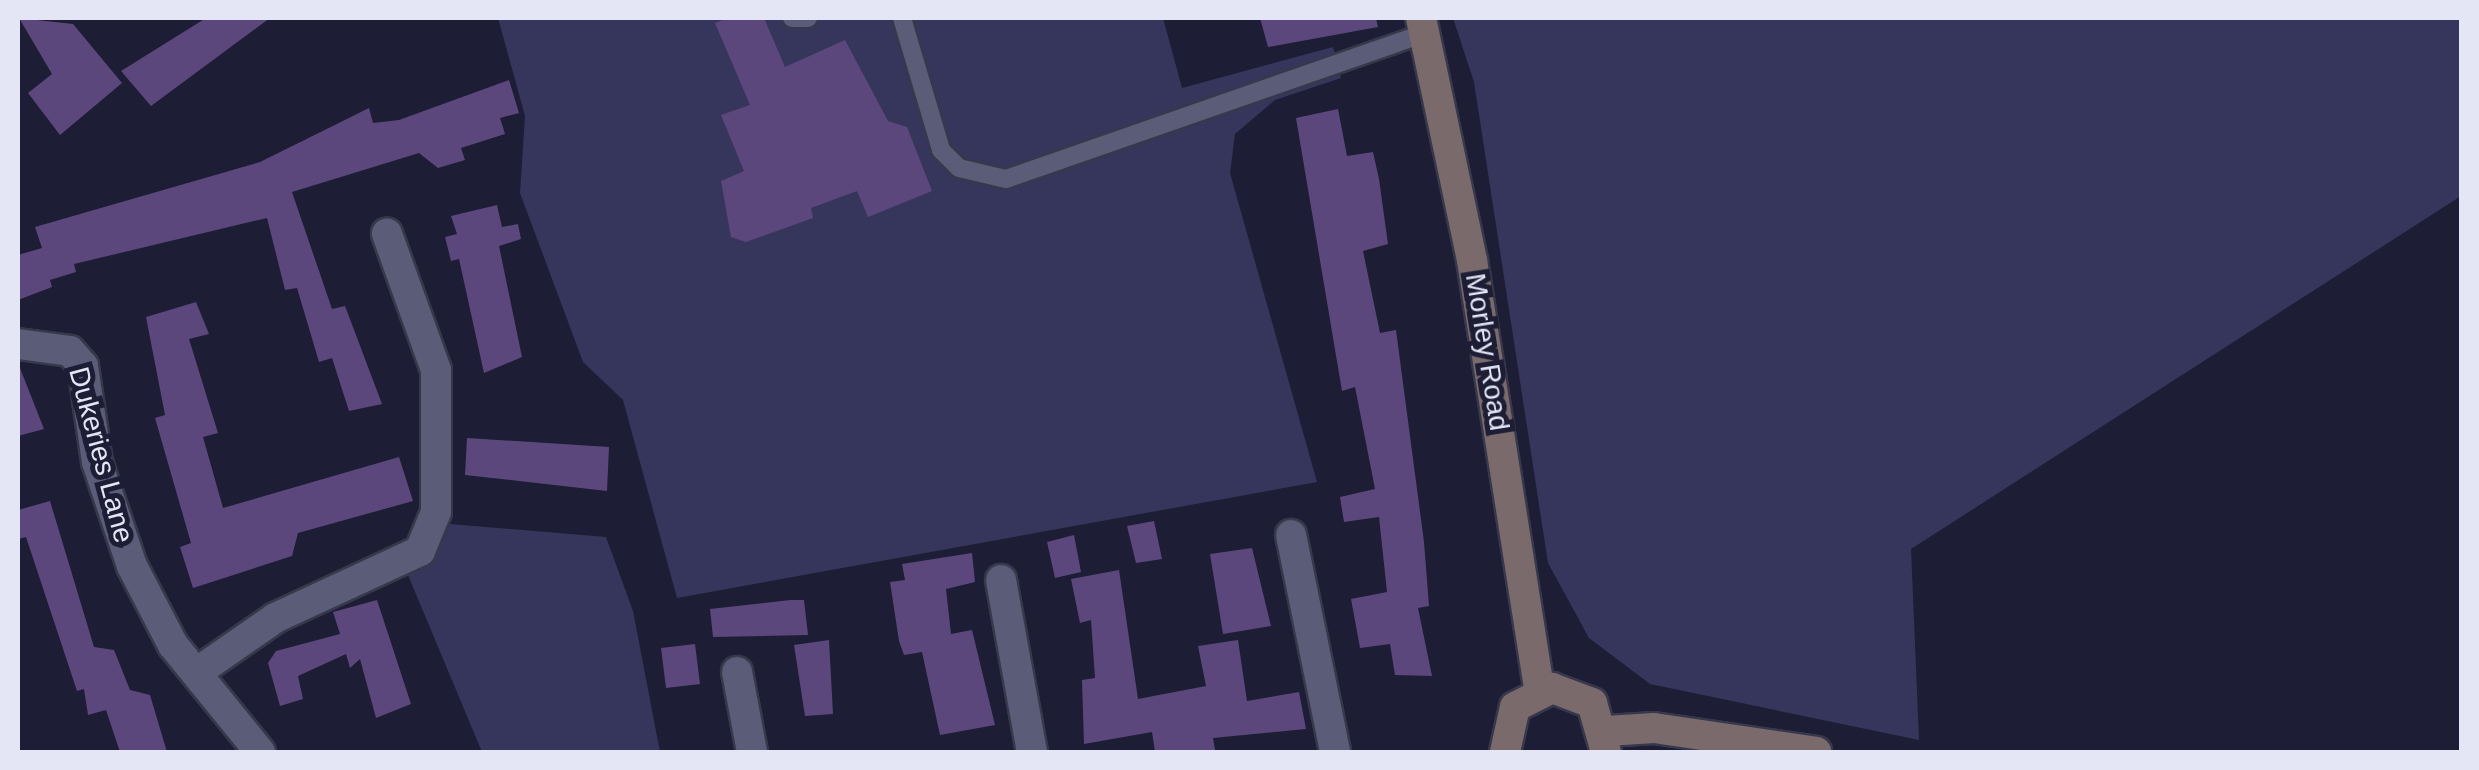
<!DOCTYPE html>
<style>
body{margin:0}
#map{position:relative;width:2479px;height:770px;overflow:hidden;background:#1d1d35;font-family:Helvetica,sans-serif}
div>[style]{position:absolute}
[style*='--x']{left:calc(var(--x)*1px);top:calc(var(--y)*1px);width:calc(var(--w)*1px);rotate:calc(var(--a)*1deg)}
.green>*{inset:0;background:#36365d}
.building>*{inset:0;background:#5c477d}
.roads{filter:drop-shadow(2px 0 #38384c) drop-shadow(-2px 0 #38384c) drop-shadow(0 2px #38384c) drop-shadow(0 -2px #38384c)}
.lane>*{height:18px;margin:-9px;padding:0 9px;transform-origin:9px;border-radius:9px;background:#5a5c78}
.street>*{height:30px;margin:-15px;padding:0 15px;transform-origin:15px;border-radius:15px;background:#5a5c78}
.secondary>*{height:30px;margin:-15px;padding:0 15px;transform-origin:15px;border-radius:15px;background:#7a6a6c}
span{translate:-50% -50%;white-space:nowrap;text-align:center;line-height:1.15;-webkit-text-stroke:10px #1d1d35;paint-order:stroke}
.street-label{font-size:28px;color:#e4e6f6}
.frame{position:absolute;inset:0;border:20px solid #e4e6f6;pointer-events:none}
</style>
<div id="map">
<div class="green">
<i style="clip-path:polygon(498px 18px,1163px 18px,1182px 88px,1333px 47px,1341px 78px,1275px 100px,1235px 134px,1230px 173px,1317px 482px,677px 598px,623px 400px,583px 362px,520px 193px,525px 116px)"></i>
<i style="clip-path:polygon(1453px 18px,2461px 18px,2461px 196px,1911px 549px,1919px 740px,1650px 684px,1589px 638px,1548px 563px,1474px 82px)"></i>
<i style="clip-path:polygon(450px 524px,606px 537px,633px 611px,660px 752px,482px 752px,408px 575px,434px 562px)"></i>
</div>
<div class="building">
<i style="clip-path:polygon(19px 18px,73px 24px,122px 83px,60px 135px,28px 93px,52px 74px)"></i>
<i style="clip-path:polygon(206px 18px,270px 18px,151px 106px,121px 71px)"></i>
<i style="clip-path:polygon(728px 18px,764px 18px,785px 67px,845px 40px,888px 121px,907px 127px,932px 191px,868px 217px,857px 191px,811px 208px,813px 218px,746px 242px,731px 237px,721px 181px,744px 171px,721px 115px,750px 105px,715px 23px)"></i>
<i style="clip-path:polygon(1260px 18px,1376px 18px,1378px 27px,1268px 47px)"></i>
<i style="clip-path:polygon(509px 80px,519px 113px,500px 118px,505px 134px,461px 148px,465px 160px,438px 168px,419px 153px,292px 192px,332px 309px,345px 306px,382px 404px,349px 411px,332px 358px,319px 362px,297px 288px,285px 290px,267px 218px,74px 264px,76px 272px,50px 280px,52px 287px,18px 300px,18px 255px,42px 248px,35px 227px,260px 162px,369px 108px,373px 123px,399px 120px)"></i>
<i style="clip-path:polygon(1338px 109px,1347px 156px,1373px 152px,1379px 179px,1388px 244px,1363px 251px,1380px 333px,1396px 330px,1424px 542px,1429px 606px,1418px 608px,1432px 676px,1395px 675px,1390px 644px,1360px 648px,1351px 599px,1387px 592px,1379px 517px,1344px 522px,1340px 497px,1375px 489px,1355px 387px,1342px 391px,1296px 118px)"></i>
<i style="clip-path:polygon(497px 205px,502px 227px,518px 224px,521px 239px,499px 246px,522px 357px,484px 373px,459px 259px,451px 261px,445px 237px,457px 234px,451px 216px)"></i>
<i style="clip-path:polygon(196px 302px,209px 334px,189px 339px,218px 433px,203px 437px,223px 508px,399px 457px,413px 501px,298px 533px,292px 556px,193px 588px,180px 547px,191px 543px,155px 418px,165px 415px,146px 317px)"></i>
<i style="clip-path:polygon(18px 363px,44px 429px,18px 436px)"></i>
<i style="clip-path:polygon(467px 438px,609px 447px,607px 491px,465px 475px)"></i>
<i style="clip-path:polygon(50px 501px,94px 647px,114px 650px,130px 690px,150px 695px,167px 752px,120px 752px,106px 710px,88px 715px,84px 689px,77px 691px,26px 537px,18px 539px,18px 510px)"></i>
<i style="clip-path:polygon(1154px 521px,1162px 559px,1136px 563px,1127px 526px)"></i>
<i style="clip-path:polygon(1074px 535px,1081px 572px,1055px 578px,1047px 542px)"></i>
<i style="clip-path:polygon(1252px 548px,1271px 626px,1223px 634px,1210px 554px)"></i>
<i style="clip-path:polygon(972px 553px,975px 582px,946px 589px,951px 634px,972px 630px,995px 725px,940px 735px,922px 652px,904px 655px,899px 641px,890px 582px,905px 580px,902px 564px)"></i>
<i style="clip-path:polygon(1119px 570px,1138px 699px,1206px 686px,1198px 646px,1238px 640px,1247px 701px,1299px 692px,1306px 729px,1213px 738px,1215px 750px,1182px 752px,1155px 752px,1152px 732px,1084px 744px,1082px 680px,1095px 678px,1091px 620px,1080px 623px,1071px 579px)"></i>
<i style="clip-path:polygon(377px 600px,411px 704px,376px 718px,360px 659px,350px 668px,346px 654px,298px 676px,303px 699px,280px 706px,268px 663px,276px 651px,340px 634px,333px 612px)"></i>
<i style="clip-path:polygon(790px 600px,804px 600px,808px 635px,713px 637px,710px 609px)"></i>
<i style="clip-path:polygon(829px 640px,833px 714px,805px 716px,794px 645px)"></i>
<i style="clip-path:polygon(695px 644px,700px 684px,666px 688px,661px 648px)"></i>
</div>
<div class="roads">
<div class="lane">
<i style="--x:792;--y:18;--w:16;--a:0"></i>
<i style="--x:902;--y:18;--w:138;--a:73.5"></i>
<i style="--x:941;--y:150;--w:25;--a:45"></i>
<i style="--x:959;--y:168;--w:48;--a:13.2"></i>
<i style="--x:1006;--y:179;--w:444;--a:-19.2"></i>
</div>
<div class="street">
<i style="--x:18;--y:344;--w:52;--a:7.7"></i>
<i style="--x:70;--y:351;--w:20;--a:49"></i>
<i style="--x:83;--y:366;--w:97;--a:81.7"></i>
<i style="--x:97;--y:462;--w:110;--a:71.4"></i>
<i style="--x:132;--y:566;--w:89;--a:62.6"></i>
<i style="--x:173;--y:645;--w:138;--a:50.9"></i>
<i style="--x:1291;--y:535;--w:221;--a:78.5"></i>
<i style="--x:1001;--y:580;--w:175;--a:79.8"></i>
<i style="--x:737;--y:672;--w:81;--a:79.4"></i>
<i style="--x:196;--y:673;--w:96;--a:-34.8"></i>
<i style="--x:275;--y:618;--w:160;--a:-24.8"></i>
<i style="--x:420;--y:551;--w:42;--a:-67.7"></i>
<i style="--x:436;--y:512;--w:142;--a:-90"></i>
<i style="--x:436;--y:370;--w:145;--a:-109.8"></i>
</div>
<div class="secondary">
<i style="--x:1421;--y:18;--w:247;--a:78.1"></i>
<i style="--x:1472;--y:260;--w:435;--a:81.1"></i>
<i style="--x:1607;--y:731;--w:47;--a:-3.7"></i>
<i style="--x:1654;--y:728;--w:164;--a:8.4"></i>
<i style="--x:1505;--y:752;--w:46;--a:-77.5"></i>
<i style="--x:1515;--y:707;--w:42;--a:-27.2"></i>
<i style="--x:1552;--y:688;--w:43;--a:20.6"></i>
<i style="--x:1592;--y:703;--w:51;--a:74.1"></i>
</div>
</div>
<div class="street-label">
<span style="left:1487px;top:352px;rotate:81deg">Morley Road</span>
<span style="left:101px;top:455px;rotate:75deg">Dukeries Lane</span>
</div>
<div class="frame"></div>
</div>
